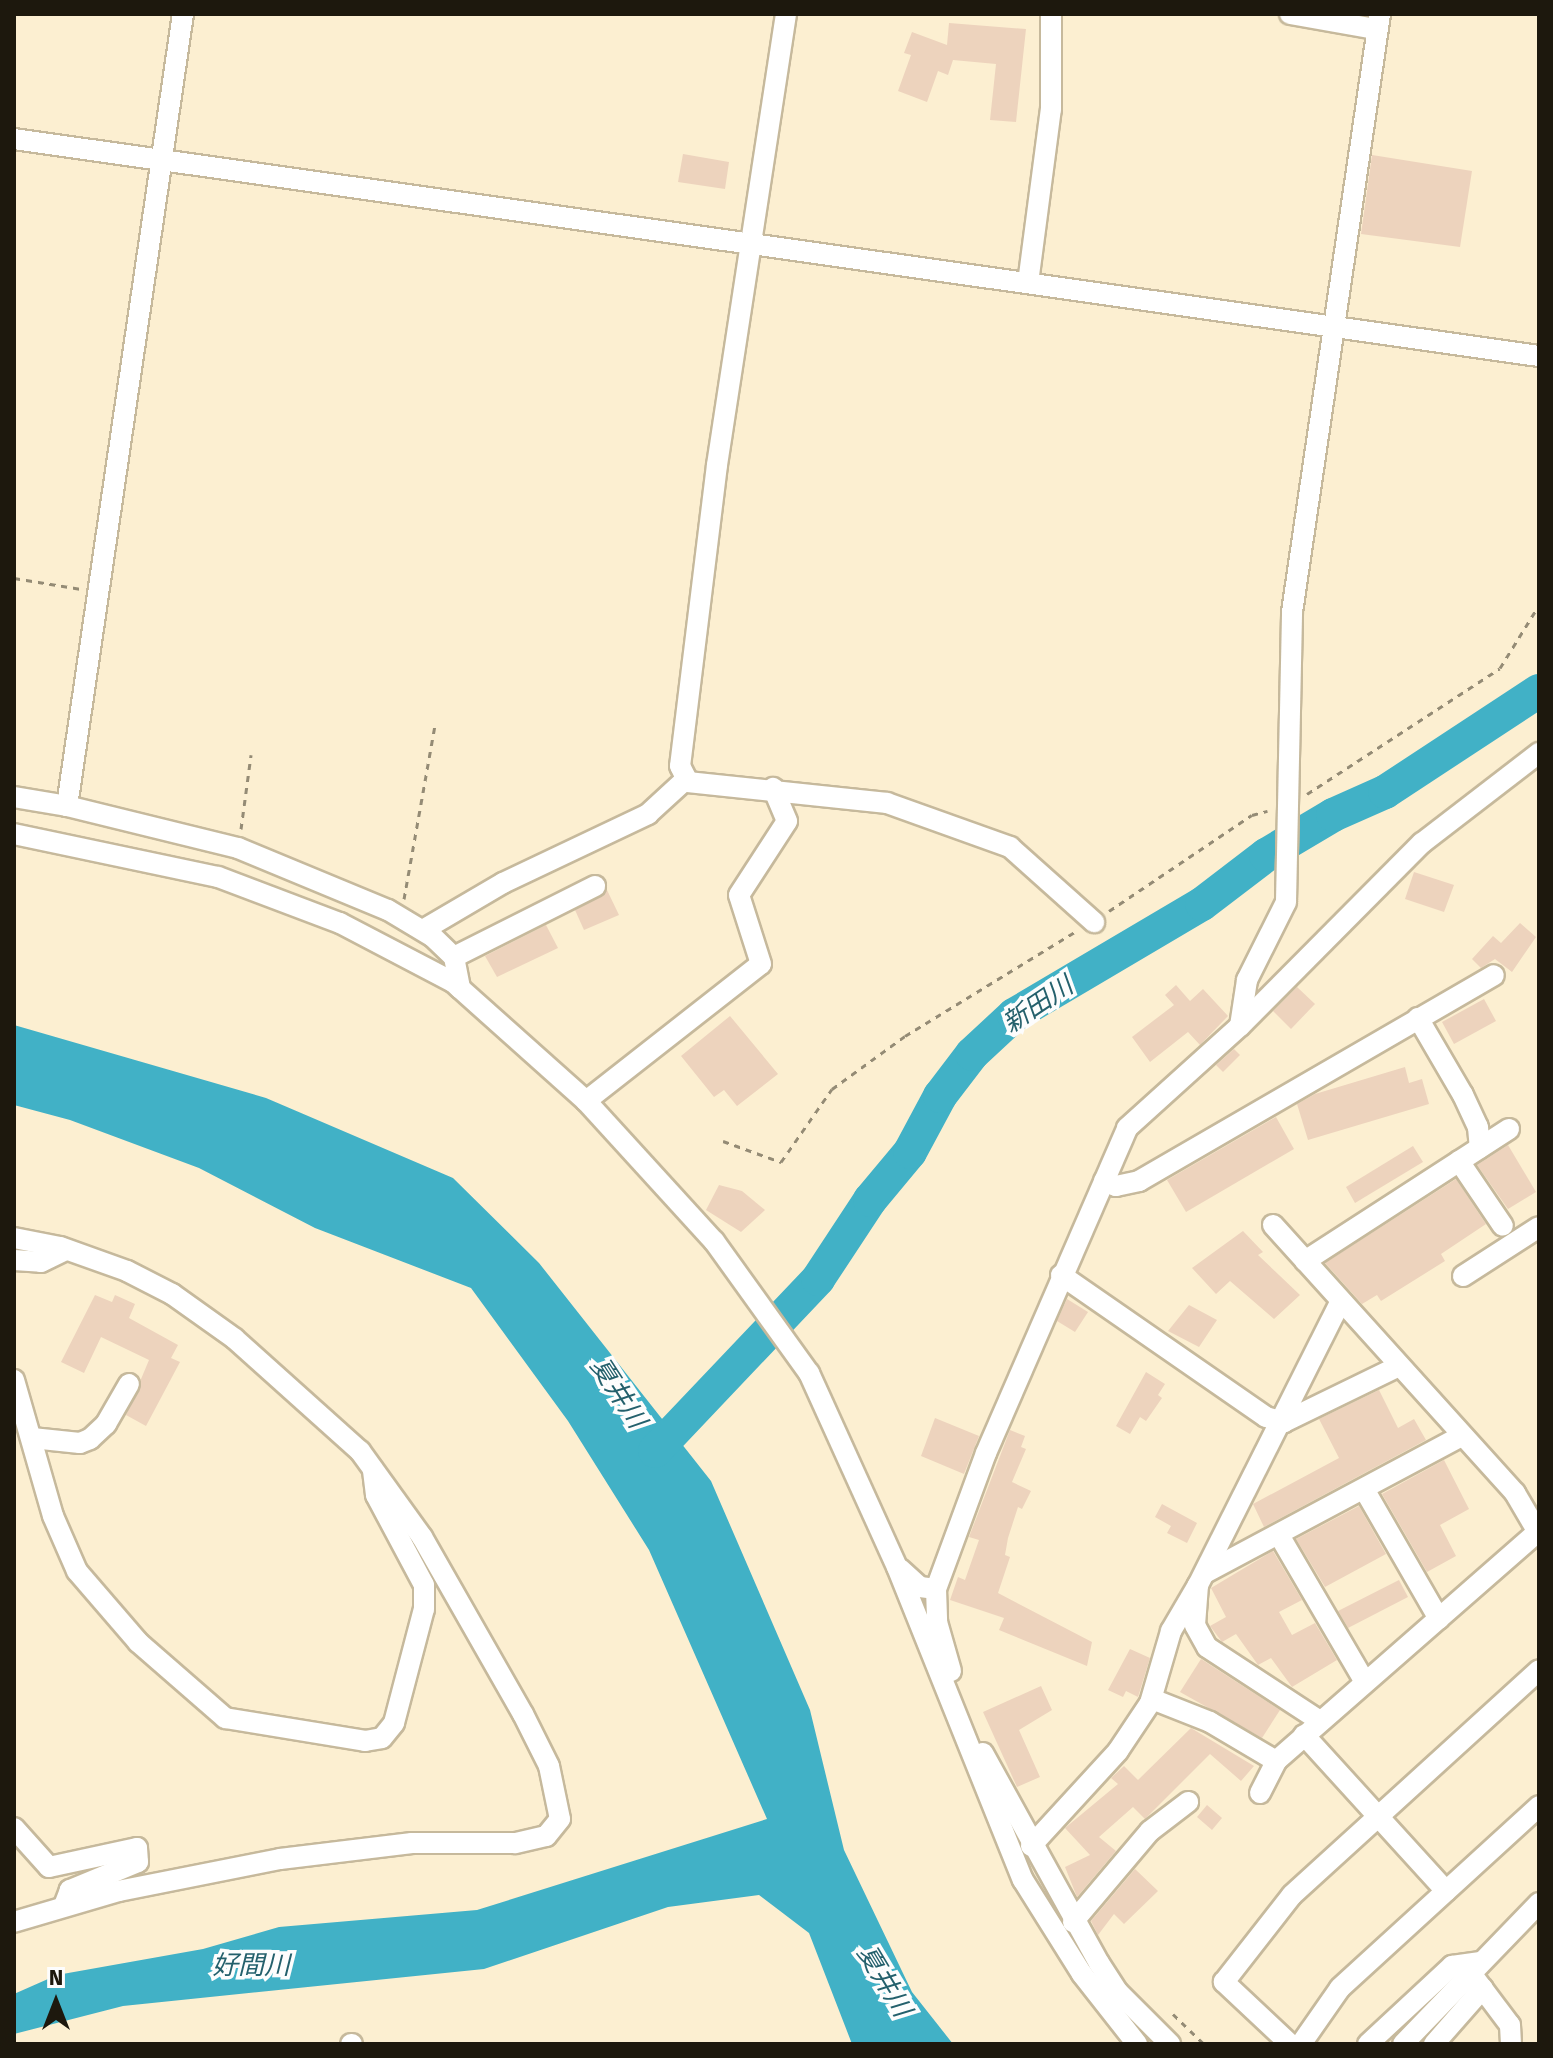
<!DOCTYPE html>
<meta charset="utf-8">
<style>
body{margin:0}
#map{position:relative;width:1553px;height:2058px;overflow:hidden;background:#fcefd1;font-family:"Fira Sans","Noto Sans JP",sans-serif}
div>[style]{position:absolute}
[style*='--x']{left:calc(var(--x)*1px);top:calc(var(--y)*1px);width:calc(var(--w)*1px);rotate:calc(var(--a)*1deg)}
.water>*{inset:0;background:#41b1c6}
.river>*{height:34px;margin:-17px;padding:0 17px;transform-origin:17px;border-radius:17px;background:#41b1c6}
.building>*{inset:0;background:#edd3bd}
.path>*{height:3px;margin-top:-1.5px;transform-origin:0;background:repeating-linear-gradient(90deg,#948b75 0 6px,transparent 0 12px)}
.roads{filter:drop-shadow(2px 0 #c6b99c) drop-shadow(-2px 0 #c6b99c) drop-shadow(0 2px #c6b99c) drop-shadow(0 -2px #c6b99c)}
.minor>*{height:20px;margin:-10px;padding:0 10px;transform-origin:10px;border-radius:10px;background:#fff}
span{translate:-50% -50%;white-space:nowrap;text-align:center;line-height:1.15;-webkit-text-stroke:7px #fdfdfd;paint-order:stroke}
.water-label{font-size:26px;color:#24606c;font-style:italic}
.frame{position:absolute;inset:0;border:16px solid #1d180d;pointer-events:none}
.north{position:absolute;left:16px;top:1962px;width:80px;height:80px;-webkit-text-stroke:6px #fdfdfd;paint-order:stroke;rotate:0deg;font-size:22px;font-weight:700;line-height:32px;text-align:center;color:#1d180d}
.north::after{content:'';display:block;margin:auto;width:28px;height:36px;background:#1d180d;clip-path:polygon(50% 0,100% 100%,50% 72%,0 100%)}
</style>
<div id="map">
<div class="water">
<i style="clip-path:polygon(14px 1025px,266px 1098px,453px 1178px,539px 1263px,711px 1481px,810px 1710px,844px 1850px,912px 1992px,953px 2044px,852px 2044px,809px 1933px,759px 1895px,668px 1907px,484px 1969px,123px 2006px,14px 2034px,14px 1994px,57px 1975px,203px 1949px,279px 1927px,477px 1910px,767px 1819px,649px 1550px,568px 1421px,471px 1288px,315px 1228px,199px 1168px,70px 1120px,14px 1105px)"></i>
</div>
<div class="river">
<i style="--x:655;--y:1451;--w:237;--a:-46.5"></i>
<i style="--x:818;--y:1279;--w:95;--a:-56.6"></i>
<i style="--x:870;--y:1200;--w:62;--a:-50.2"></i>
<i style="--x:910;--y:1152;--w:64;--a:-61.8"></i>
<i style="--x:940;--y:1096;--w:53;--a:-52.7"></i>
<i style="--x:972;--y:1054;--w:57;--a:-42.9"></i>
<i style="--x:1014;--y:1015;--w:218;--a:-30.6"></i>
<i style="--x:1202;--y:904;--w:81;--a:-37.4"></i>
<i style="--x:1266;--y:855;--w:78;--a:-30.8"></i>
<i style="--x:1333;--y:815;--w:57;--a:-23.9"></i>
<i style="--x:1385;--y:792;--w:184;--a:-33.3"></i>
</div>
<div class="building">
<i style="clip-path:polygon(949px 23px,1026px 29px,1016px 122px,990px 120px,996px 64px,953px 60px,948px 75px,938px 71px,927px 102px,898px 91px,911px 55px,904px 53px,912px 32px,947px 45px)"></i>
<i style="clip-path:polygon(683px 154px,729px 162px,725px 189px,678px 182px)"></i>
<i style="clip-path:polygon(1372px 155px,1472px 171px,1460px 247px,1361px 234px)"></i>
<i style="clip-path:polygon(1414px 872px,1454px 885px,1444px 912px,1405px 899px)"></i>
<i style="clip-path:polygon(607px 890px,619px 915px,584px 930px,575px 910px)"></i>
<i style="clip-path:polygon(1520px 923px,1536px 937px,1512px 972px,1495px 959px,1481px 968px,1472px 959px,1493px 936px,1501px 943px)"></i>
<i style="clip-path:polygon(546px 925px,558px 948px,497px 977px,485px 956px)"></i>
<i style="clip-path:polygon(1176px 985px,1190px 1001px,1203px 989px,1228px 1016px,1200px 1045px,1188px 1032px,1150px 1062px,1132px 1037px,1174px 1005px,1165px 995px)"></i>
<i style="clip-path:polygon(1297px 987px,1315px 1004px,1291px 1029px,1273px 1011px)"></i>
<i style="clip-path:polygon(1484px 999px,1496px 1021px,1454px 1044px,1442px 1022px)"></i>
<i style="clip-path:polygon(730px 1016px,778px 1074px,737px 1106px,724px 1090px,714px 1097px,681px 1056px)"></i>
<i style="clip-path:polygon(1234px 1049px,1240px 1055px,1223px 1072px,1216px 1065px)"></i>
<i style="clip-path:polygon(1405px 1067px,1409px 1083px,1422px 1079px,1429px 1104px,1308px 1140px,1297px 1104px,1315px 1094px)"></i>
<i style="clip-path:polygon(1276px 1117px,1294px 1149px,1186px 1212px,1167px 1180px)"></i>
<i style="clip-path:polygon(1508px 1145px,1536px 1192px,1508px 1209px,1477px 1165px)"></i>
<i style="clip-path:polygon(1413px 1146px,1423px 1162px,1355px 1203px,1346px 1187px)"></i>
<i style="clip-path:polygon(1456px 1179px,1486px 1224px,1441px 1254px,1445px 1261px,1381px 1301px,1377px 1295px,1362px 1304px,1325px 1263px)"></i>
<i style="clip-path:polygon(719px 1185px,742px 1191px,765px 1210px,741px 1232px,706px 1210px)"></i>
<i style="clip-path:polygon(1243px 1231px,1263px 1252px,1258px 1255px,1300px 1295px,1274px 1319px,1230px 1281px,1216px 1294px,1192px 1268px)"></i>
<i style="clip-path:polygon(95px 1295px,112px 1302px,115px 1295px,135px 1304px,129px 1318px,178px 1345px,171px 1358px,180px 1362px,146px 1426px,126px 1415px,149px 1360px,101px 1337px,84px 1373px,61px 1362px)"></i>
<i style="clip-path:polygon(1067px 1299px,1088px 1312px,1075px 1332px,1057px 1321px)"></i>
<i style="clip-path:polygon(1189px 1305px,1217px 1320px,1199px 1347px,1168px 1331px)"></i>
<i style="clip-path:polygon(1146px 1372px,1165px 1384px,1158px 1395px,1162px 1398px,1146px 1421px,1140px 1417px,1130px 1434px,1116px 1426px)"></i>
<i style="clip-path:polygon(1379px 1390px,1398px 1428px,1414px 1419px,1426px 1440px,1264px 1527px,1253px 1504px,1339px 1458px,1319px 1419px)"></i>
<i style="clip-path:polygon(935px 1418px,979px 1436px,964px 1474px,921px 1456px)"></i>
<i style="clip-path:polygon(1010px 1430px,1025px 1436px,1021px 1447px,1026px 1449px,1012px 1482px,1031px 1491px,1022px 1509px,1018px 1507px,1008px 1538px,1005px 1555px,1010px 1557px,998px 1593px,1092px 1642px,1087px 1666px,999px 1630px,1004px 1618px,950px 1600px,958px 1577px,965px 1580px,979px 1540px,969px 1537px)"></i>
<i style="clip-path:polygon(1444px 1460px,1469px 1509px,1440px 1525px,1456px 1556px,1427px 1572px,1382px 1494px)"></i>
<i style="clip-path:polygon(1162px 1504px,1197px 1523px,1187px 1543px,1167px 1533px,1171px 1526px,1155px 1517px)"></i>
<i style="clip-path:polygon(1359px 1506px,1386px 1554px,1325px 1587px,1296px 1539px)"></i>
<i style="clip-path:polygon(1273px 1551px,1302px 1600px,1279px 1612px,1292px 1635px,1315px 1623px,1337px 1660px,1292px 1687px,1271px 1658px,1258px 1665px,1236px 1634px,1222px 1642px,1210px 1626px,1226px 1617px,1211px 1588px)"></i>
<i style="clip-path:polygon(1399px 1580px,1408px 1597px,1348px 1628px,1338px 1611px)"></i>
<i style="clip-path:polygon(1130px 1649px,1150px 1658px,1138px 1697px,1126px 1691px,1123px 1697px,1108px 1690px)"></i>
<i style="clip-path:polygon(1201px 1659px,1280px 1710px,1262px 1738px,1180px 1692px)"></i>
<i style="clip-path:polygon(1041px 1686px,1052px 1710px,1019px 1730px,1040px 1777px,1017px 1787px,983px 1712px)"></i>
<i style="clip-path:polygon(1191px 1728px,1254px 1766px,1241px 1781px,1210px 1754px,1145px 1819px,1133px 1807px,1099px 1837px,1116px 1851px,1077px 1897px,1065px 1867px,1090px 1855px,1065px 1828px,1118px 1784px,1111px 1778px,1124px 1766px,1138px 1780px)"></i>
<i style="clip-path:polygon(1207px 1805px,1222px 1818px,1212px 1830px,1197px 1817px)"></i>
<i style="clip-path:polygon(1135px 1869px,1158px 1891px,1124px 1924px,1114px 1914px,1098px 1935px,1091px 1921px)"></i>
</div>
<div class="path">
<i style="--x:14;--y:578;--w:68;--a:9.3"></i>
<i style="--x:1307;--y:794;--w:230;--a:-33.1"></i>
<i style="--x:1500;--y:668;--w:74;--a:-58.2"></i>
<i style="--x:241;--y:829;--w:75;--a:-82.3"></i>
<i style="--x:404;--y:899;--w:177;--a:-79.9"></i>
<i style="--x:1109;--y:911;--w:172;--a:-33.9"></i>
<i style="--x:1252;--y:815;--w:16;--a:-15"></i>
<i style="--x:723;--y:1141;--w:62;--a:19.9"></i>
<i style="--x:781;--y:1162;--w:89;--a:-55.1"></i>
<i style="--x:832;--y:1089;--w:90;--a:-36"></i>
<i style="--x:905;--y:1036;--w:199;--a:-31.5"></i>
<i style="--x:1173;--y:2014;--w:43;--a:44.1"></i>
</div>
<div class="roads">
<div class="minor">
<i style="--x:786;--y:14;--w:456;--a:98.7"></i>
<i style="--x:717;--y:465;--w:303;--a:97"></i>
<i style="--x:680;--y:766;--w:18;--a:63"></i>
<i style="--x:688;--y:782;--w:200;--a:6"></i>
<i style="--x:887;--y:803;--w:131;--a:19.7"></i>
<i style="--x:1010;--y:847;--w:113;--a:41.8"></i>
<i style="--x:1290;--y:14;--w:86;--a:10"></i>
<i style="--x:14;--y:139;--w:1540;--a:8.1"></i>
<i style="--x:1028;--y:283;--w:176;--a:-82.5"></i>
<i style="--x:1051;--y:109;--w:95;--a:-90"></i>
<i style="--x:14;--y:797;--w:54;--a:9.6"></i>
<i style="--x:67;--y:806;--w:800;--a:-81.67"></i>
<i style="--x:67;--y:806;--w:176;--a:13.8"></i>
<i style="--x:238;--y:848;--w:162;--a:22.5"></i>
<i style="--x:388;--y:910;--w:52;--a:31"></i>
<i style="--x:433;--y:937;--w:29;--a:44"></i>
<i style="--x:454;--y:957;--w:32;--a:79"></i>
<i style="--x:14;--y:834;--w:208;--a:11.9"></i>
<i style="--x:218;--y:877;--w:130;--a:20.7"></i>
<i style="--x:340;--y:923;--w:127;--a:27.6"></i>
<i style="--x:453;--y:982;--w:178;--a:41.8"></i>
<i style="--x:586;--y:1101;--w:190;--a:47.6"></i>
<i style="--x:714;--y:1241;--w:163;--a:54.3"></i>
<i style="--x:809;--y:1373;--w:213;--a:65.6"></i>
<i style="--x:897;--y:1567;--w:337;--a:68.1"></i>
<i style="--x:1023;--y:1880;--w:111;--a:57.9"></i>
<i style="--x:1082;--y:1974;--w:89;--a:51.8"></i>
<i style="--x:423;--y:930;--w:93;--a:-30.4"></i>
<i style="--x:503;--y:883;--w:161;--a:-25.4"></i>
<i style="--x:648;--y:814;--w:52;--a:-42.6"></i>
<i style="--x:454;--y:957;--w:158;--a:-26.7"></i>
<i style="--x:1418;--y:1018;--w:89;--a:59.7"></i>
<i style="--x:1463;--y:1095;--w:35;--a:65"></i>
<i style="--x:1478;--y:1127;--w:21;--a:85"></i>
<i style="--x:1240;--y:1026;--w:258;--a:-45.2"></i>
<i style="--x:1422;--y:843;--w:148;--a:-37.6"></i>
<i style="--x:586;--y:1101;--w:222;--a:-38.1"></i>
<i style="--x:761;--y:964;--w:72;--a:-107.7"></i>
<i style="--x:739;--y:895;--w:88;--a:-57"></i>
<i style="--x:787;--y:821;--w:36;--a:-113"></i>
<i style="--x:1459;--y:1161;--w:78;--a:55.9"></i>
<i style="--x:1104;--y:1181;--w:13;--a:23"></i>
<i style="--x:1116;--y:1186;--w:24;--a:-12"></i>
<i style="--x:1139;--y:1181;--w:410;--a:-30.1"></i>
<i style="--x:1273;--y:1225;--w:361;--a:47.9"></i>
<i style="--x:1515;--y:1493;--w:48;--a:59.7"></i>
<i style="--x:14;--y:1238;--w:47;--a:11.1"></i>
<i style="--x:60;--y:1247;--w:71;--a:19.7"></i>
<i style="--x:127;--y:1271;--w:51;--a:27.1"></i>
<i style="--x:172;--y:1294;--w:77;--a:35.5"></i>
<i style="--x:235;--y:1339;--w:168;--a:41.9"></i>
<i style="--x:360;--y:1451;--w:106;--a:54.2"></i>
<i style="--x:422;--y:1537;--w:204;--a:60.3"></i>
<i style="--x:523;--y:1714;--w:58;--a:63.4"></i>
<i style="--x:549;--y:1766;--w:54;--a:78.3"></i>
<i style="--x:560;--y:1819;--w:22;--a:129"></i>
<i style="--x:546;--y:1836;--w:32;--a:167"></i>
<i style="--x:515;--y:1843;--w:103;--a:180"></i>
<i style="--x:412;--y:1843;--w:133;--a:173.1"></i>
<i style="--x:280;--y:1859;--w:164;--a:168.8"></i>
<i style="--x:119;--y:1891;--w:109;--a:163.6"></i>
<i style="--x:14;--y:1260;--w:27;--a:4"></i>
<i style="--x:41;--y:1262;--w:28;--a:-26"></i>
<i style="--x:1305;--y:1261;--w:243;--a:-32.9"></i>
<i style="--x:1061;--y:1275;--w:249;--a:34.7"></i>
<i style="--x:1266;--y:1417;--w:19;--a:16"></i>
<i style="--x:1284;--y:1422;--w:128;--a:-26"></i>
<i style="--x:1463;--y:1276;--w:90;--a:-32.8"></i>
<i style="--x:14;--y:1380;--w:141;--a:74"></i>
<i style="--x:53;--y:1516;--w:60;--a:66.4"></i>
<i style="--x:77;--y:1571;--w:94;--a:49.3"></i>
<i style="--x:138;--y:1642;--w:116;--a:41.1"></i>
<i style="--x:225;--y:1718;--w:142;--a:9.3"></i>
<i style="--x:365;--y:1741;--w:17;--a:-10"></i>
<i style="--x:382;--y:1738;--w:19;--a:-51"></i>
<i style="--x:394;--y:1723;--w:118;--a:-75.3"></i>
<i style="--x:424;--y:1609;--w:24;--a:-90"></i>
<i style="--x:424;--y:1585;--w:102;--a:-118.1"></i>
<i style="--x:376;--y:1495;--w:26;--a:-97"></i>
<i style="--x:32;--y:1438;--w:48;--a:5.9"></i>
<i style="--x:80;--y:1443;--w:11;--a:-22"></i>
<i style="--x:90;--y:1439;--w:22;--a:-43"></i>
<i style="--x:106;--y:1424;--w:46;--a:-60.1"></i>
<i style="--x:1364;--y:1489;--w:150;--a:60"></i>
<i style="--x:1279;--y:1535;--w:170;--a:59.7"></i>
<i style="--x:900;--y:1569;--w:27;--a:42"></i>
<i style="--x:920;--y:1587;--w:16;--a:7"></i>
<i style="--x:936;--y:1589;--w:145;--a:-69.8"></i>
<i style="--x:986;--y:1453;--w:354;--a:-66.5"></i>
<i style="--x:1127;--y:1128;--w:152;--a:-42.1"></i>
<i style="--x:1240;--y:1026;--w:47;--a:-81.3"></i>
<i style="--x:1247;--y:980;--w:87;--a:-63.4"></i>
<i style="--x:1286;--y:902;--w:290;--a:-88.8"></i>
<i style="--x:1292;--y:612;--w:604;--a:-81.63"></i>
<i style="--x:1205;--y:1573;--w:291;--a:-28.1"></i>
<i style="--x:936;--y:1589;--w:33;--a:88"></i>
<i style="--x:937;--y:1622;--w:51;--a:74.1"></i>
<i style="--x:1152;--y:1699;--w:62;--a:21.6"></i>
<i style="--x:1210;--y:1722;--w:77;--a:30.6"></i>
<i style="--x:1320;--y:1721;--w:135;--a:-146.8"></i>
<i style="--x:1207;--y:1647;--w:25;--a:-119"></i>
<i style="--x:1195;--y:1625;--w:40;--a:-85.7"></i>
<i style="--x:1198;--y:1585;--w:316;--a:-63.3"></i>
<i style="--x:1304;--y:1735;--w:211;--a:47.7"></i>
<i style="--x:983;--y:1753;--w:240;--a:61.1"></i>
<i style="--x:1099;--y:1963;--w:35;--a:57"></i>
<i style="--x:1118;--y:1992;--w:74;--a:45"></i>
<i style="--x:1260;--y:1793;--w:36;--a:-63"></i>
<i style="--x:1276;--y:1761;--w:349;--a:-41.2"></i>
<i style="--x:14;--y:1828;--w:52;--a:48.1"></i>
<i style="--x:49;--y:1867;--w:90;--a:-12.2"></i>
<i style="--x:137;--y:1848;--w:14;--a:86"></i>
<i style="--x:138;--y:1862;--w:74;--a:157.6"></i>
<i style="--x:70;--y:1890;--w:17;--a:111"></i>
<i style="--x:1031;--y:1846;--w:129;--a:-47.5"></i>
<i style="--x:1118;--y:1751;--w:58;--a:-56.3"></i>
<i style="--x:1150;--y:1703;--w:75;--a:-73.7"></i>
<i style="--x:1171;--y:1631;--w:53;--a:-59.6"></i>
<i style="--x:1073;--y:1922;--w:119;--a:-49.8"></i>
<i style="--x:1150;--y:1831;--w:48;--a:-37.3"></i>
<i style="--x:1470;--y:1972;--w:66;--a:53"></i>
<i style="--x:1510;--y:2025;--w:18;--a:87"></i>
<i style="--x:351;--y:2044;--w:1;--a:0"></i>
<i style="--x:1290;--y:2044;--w:91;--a:-136.8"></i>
<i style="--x:1224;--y:1982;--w:110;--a:-52"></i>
<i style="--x:1292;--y:1895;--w:334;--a:-42.3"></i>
<i style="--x:1301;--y:2044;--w:68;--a:-55.1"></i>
<i style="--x:1340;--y:1988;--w:270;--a:-42.4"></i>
<i style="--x:1368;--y:2044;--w:115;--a:-42.9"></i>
<i style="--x:1452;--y:1966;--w:27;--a:-8"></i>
<i style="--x:1403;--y:2044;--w:196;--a:-46"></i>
<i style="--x:1434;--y:2044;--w:74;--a:-48.8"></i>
</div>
</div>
<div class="water-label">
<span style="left:1038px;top:1005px;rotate:-34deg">新田川</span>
<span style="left:618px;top:1393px;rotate:57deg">夏井川</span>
<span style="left:251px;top:1966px">好間川</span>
<span style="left:884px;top:1981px;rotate:59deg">夏井川</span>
</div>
<div class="frame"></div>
<div class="north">N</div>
</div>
